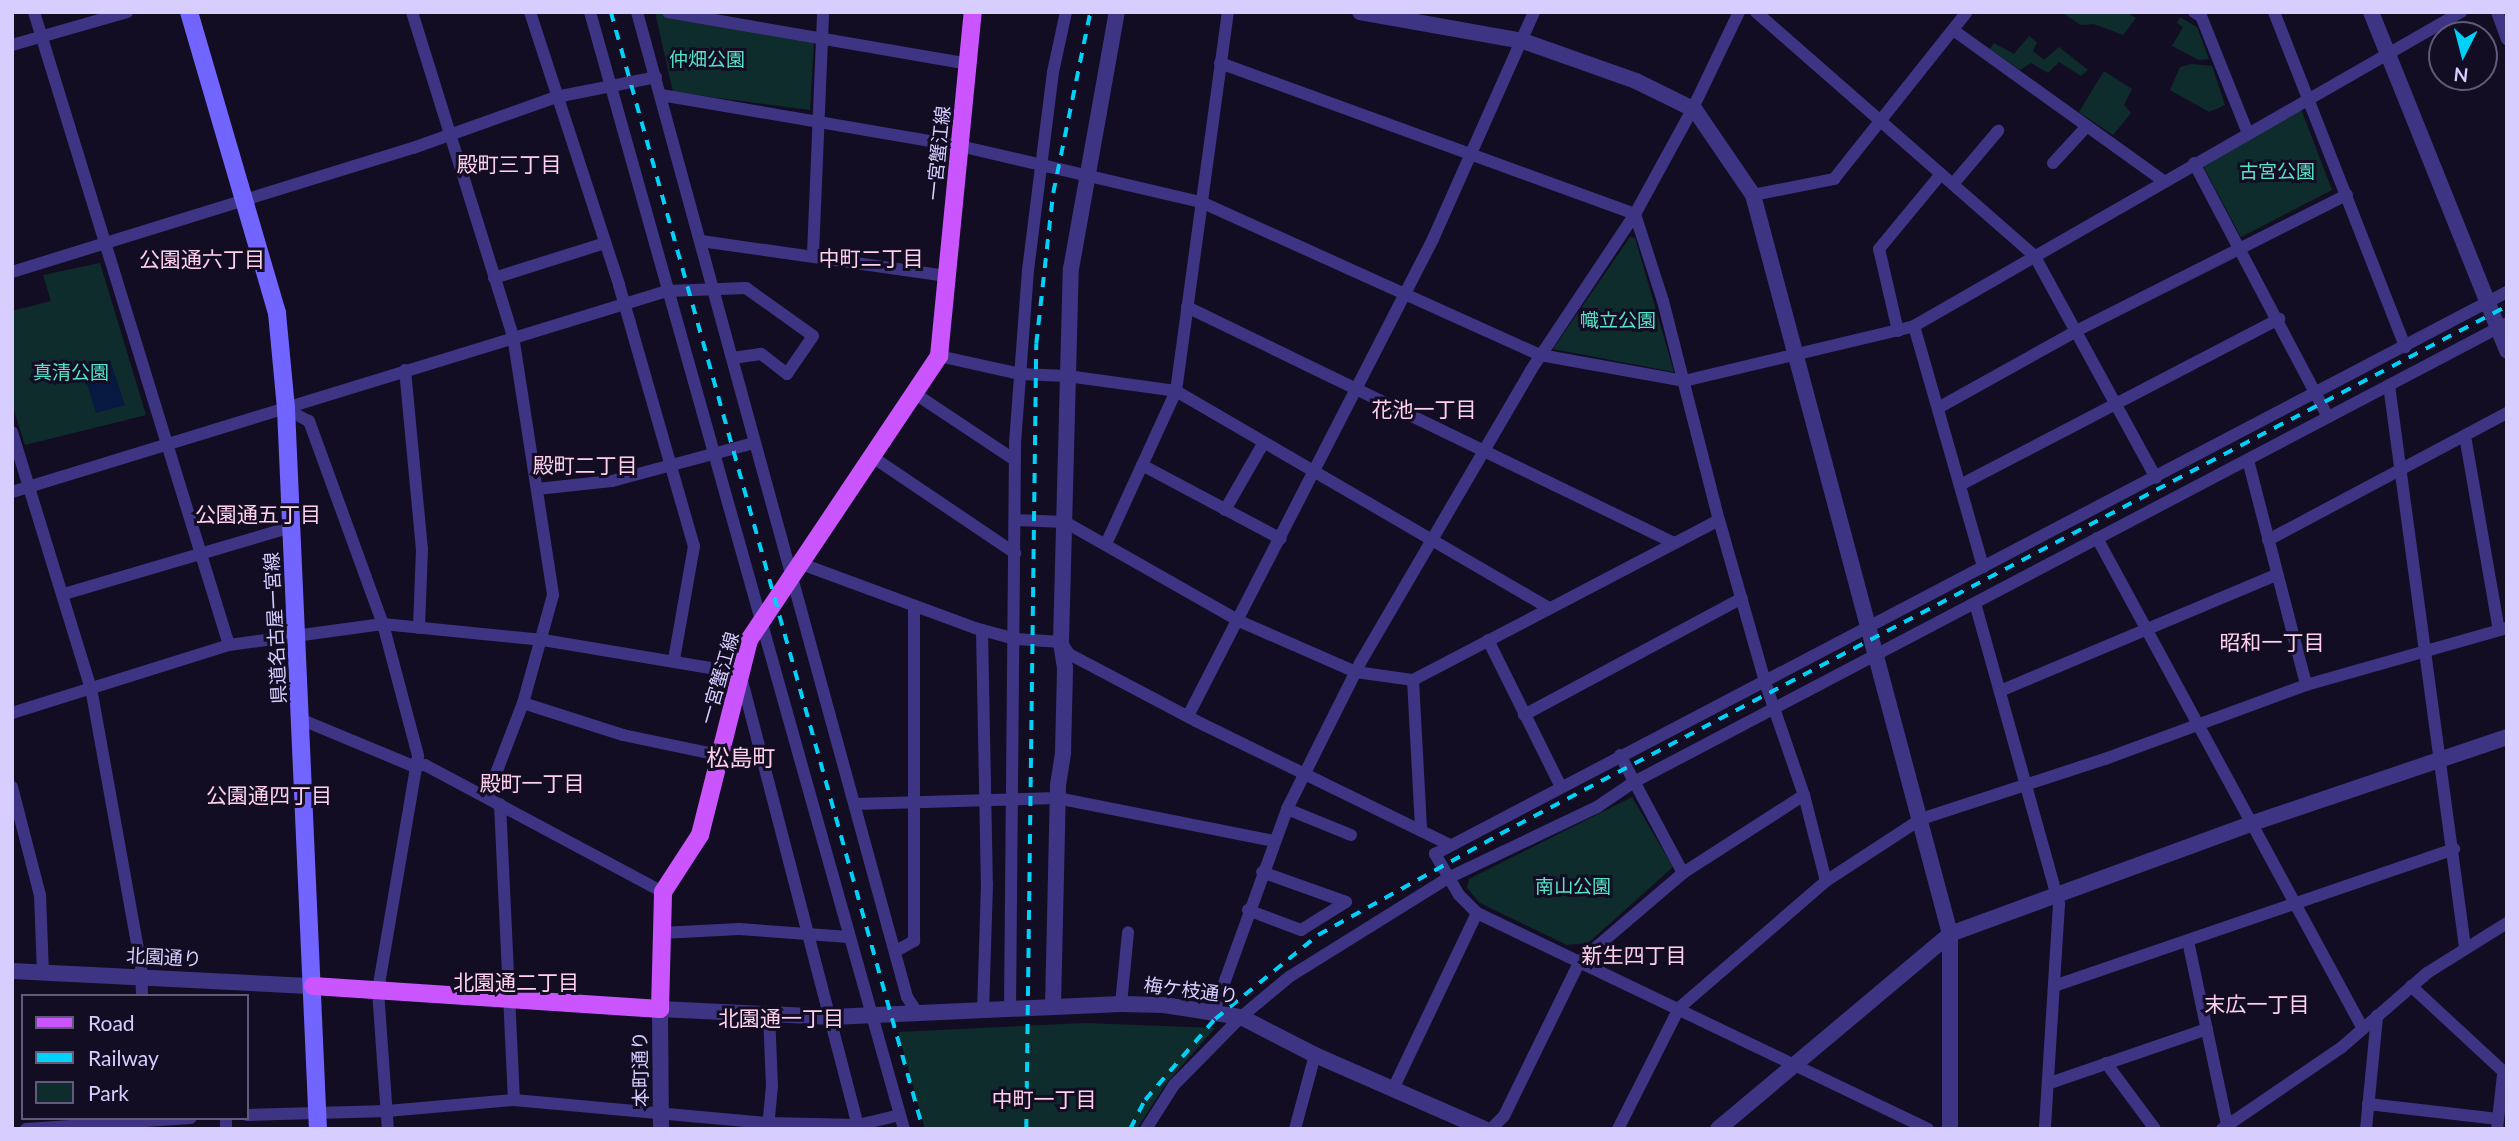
<!DOCTYPE html>
<meta charset="utf-8">
<style>
body{margin:0}
#map{position:relative;width:2519px;height:1141px;overflow:hidden;background:#120d23;font-family:Lato,"Noto Sans JP",sans-serif}
div>[style]{position:absolute}
[style*='--x']{left:calc(var(--x)*1px);top:calc(var(--y)*1px);width:calc(var(--w)*1px);rotate:calc(var(--a)*1deg)}
.green>*{inset:0;background:#0f2c2d}
.water>*{inset:0;background:#071941}
.minor>*{height:12px;margin:-6px;padding:0 6px;transform-origin:6px;border-radius:6px;background:#3d3584}
.tertiary>*{height:16px;margin:-8px;padding:0 8px;transform-origin:8px;border-radius:8px;background:#3d3584}
.secondary>*{height:18px;margin:-9px;padding:0 9px;transform-origin:9px;border-radius:9px;background:#7265ff}
.primary>*{height:18px;margin:-9px;padding:0 9px;transform-origin:9px;border-radius:9px;background:#ca55ff}
.rail>*{height:3.5px;margin-top:-1.75px;transform-origin:0;background:repeating-linear-gradient(90deg,#00d1f9 0 10px,transparent 0 19px)}
span{translate:-50% -50%;white-space:nowrap;text-align:center;line-height:1.15;-webkit-text-stroke:6px #120d23;paint-order:stroke}
.park-label{font-size:19px;color:#55e4c9}
.street-label{font-size:19px;color:#d7ceff}
.neighbourhood-label{font-size:21px;color:#ffd0eb}
.quarter-label{font-size:23px;color:#ffd0eb}
.frame{position:absolute;inset:0;border:14px solid #d7ceff;pointer-events:none}
.legend{position:absolute;left:21px;top:994px;width:228px;height:126px;box-sizing:border-box;background:#120d23;border:2px solid #615a7b;margin:0;padding:9px 12px;list-style:none;font-size:21px;color:#d7ceff}
.legend li{display:flex;align-items:center;gap:14px;height:35px}
.legend b{width:35px;border:2px solid #615a7b}
.north{position:absolute;left:2428px;top:21px;width:70px;height:70px;box-sizing:border-box;background:#120d23;border:2px solid #615a7b;border-radius:50%;rotate:186deg;font-size:19px;font-weight:700;line-height:28px;text-align:center;color:#d7ceff}
.north::after{content:'';display:block;margin:auto;width:24px;height:32px;background:#00d1f9;clip-path:polygon(50% 0,100% 100%,50% 72%,0 100%)}
</style>
<div id="map">
<div class="green">
<i style="clip-path:polygon(655px 12px,814px 41px,810px 110px,673px 92px)"></i>
<i style="clip-path:polygon(2061px 12px,2127px 12px,2136px 18px,2123px 35px,2094px 24px,2081px 25px)"></i>
<i style="clip-path:polygon(2180px 17px,2197px 27px,2209px 59px,2199px 60px,2172px 46px,2183px 27px,2177px 23px)"></i>
<i style="clip-path:polygon(2029px 36px,2037px 42px,2033px 51px,2044px 60px,2059px 47px,2088px 70px,2081px 76px,2059px 62px,2048px 73px,2031px 63px,2020px 70px,1990px 49px,1994px 43px,2014px 54px)"></i>
<i style="clip-path:polygon(2191px 64px,2212px 66px,2225px 105px,2209px 112px,2170px 90px,2180px 67px)"></i>
<i style="clip-path:polygon(2104px 71px,2132px 89px,2124px 105px,2131px 113px,2113px 135px,2079px 112px)"></i>
<i style="clip-path:polygon(2301px 109px,2332px 190px,2241px 237px,2203px 166px)"></i>
<i style="clip-path:polygon(1630px 237px,1635px 238px,1674px 372px,1553px 349px)"></i>
<i style="clip-path:polygon(100px 263px,146px 415px,25px 445px,12px 404px,12px 311px,51px 301px,43px 275px)"></i>
<i style="clip-path:polygon(1632px 797px,1673px 867px,1588px 943px,1567px 945px,1480px 903px,1467px 888px,1469px 879px)"></i>
<i style="clip-path:polygon(1085px 1023px,1215px 1028px,1165px 1085px,1137px 1129px,925px 1129px,898px 1032px)"></i>
</div>
<div class="water">
<i style="clip-path:polygon(110px 360px,125px 405px,96px 413px,82px 369px)"></i>
</div>
<div class="minor">
<i style="--x:34;--y:12;--w:662;--a:72.88"></i>
<i style="--x:412;--y:12;--w:339;--a:72.7"></i>
<i style="--x:513;--y:336;--w:262;--a:81.2"></i>
<i style="--x:553;--y:595;--w:112;--a:105.5"></i>
<i style="--x:523;--y:703;--w:101;--a:111"></i>
<i style="--x:530;--y:12;--w:287;--a:71.9"></i>
<i style="--x:619;--y:285;--w:272;--a:74"></i>
<i style="--x:694;--y:546;--w:116;--a:100"></i>
<i style="--x:590;--y:12;--w:1160;--a:74.3"></i>
<i style="--x:637;--y:12;--w:1021;--a:74.67"></i>
<i style="--x:907;--y:997;--w:20;--a:57"></i>
<i style="--x:668;--y:12;--w:304;--a:9.8"></i>
<i style="--x:1756;--y:12;--w:369;--a:41.2"></i>
<i style="--x:2034;--y:255;--w:254;--a:61.3"></i>
<i style="--x:2194;--y:12;--w:8;--a:30"></i>
<i style="--x:2201;--y:16;--w:124;--a:68.2"></i>
<i style="--x:2274;--y:12;--w:360;--a:68.6"></i>
<i style="--x:2497;--y:12;--w:29;--a:70"></i>
<i style="--x:1956;--y:32;--w:254;--a:35.7"></i>
<i style="--x:12;--y:45;--w:120;--a:-16"></i>
<i style="--x:1220;--y:63;--w:442;--a:20"></i>
<i style="--x:1635;--y:214;--w:91;--a:72.2"></i>
<i style="--x:1663;--y:301;--w:226;--a:75.7"></i>
<i style="--x:1719;--y:520;--w:168;--a:74.1"></i>
<i style="--x:1765;--y:682;--w:120;--a:71"></i>
<i style="--x:1804;--y:795;--w:89;--a:75.7"></i>
<i style="--x:661;--y:95;--w:303;--a:9.7"></i>
<i style="--x:960;--y:146;--w:247;--a:13.1"></i>
<i style="--x:1201;--y:202;--w:372;--a:24.3"></i>
<i style="--x:1540;--y:355;--w:146;--a:10.2"></i>
<i style="--x:1684;--y:381;--w:236;--a:-13.4"></i>
<i style="--x:1914;--y:326;--w:631;--a:-29.86"></i>
<i style="--x:2053;--y:163;--w:50;--a:-47.4"></i>
<i style="--x:2194;--y:163;--w:287;--a:62.2"></i>
<i style="--x:1953;--y:184;--w:70;--a:-49.7"></i>
<i style="--x:1753;--y:195;--w:83;--a:-11.2"></i>
<i style="--x:1834;--y:179;--w:213;--a:-51.5"></i>
<i style="--x:701;--y:241;--w:248;--a:8.1"></i>
<i style="--x:813;--y:254;--w:242;--a:-87.6"></i>
<i style="--x:12;--y:272;--w:420;--a:-17.2"></i>
<i style="--x:413;--y:148;--w:152;--a:-19.6"></i>
<i style="--x:556;--y:97;--w:102;--a:-11.3"></i>
<i style="--x:494;--y:278;--w:116;--a:-17.5"></i>
<i style="--x:1187;--y:307;--w:541;--a:25.85"></i>
<i style="--x:1914;--y:326;--w:251;--a:74"></i>
<i style="--x:1898;--y:331;--w:84;--a:-103"></i>
<i style="--x:1879;--y:249;--w:97;--a:-50.4"></i>
<i style="--x:939;--y:356;--w:83;--a:12.5"></i>
<i style="--x:1020;--y:374;--w:47;--a:2.4"></i>
<i style="--x:1067;--y:376;--w:110;--a:7.8"></i>
<i style="--x:1176;--y:391;--w:429;--a:30.2"></i>
<i style="--x:405;--y:370;--w:180;--a:84.6"></i>
<i style="--x:422;--y:549;--w:79;--a:92.2"></i>
<i style="--x:2389;--y:385;--w:567;--a:82.3"></i>
<i style="--x:914;--y:393;--w:121;--a:33.6"></i>
<i style="--x:1938;--y:408;--w:160;--a:-29.1"></i>
<i style="--x:2078;--y:330;--w:301;--a:-26.7"></i>
<i style="--x:286;--y:409;--w:26;--a:28"></i>
<i style="--x:309;--y:421;--w:216;--a:70"></i>
<i style="--x:383;--y:624;--w:137;--a:75.1"></i>
<i style="--x:418;--y:756;--w:238;--a:99.7"></i>
<i style="--x:378;--y:991;--w:138;--a:85.9"></i>
<i style="--x:12;--y:432;--w:268;--a:72.9"></i>
<i style="--x:91;--y:688;--w:281;--a:79.8"></i>
<i style="--x:141;--y:965;--w:31;--a:88"></i>
<i style="--x:2465;--y:436;--w:197;--a:80.1"></i>
<i style="--x:871;--y:456;--w:174;--a:34"></i>
<i style="--x:2248;--y:460;--w:232;--a:75.5"></i>
<i style="--x:1142;--y:465;--w:157;--a:28"></i>
<i style="--x:1960;--y:485;--w:360;--a:-27.5"></i>
<i style="--x:537;--y:489;--w:75;--a:-6.1"></i>
<i style="--x:612;--y:481;--w:147;--a:-15"></i>
<i style="--x:12;--y:492;--w:685;--a:-17.06"></i>
<i style="--x:667;--y:291;--w:79;--a:-2.2"></i>
<i style="--x:746;--y:288;--w:82;--a:35.6"></i>
<i style="--x:813;--y:336;--w:46;--a:124.4"></i>
<i style="--x:787;--y:374;--w:33;--a:-142"></i>
<i style="--x:761;--y:354;--w:29;--a:172"></i>
<i style="--x:1225;--y:510;--w:76;--a:-60.1"></i>
<i style="--x:1015;--y:520;--w:50;--a:2.3"></i>
<i style="--x:1065;--y:522;--w:200;--a:29.6"></i>
<i style="--x:1239;--y:621;--w:128;--a:23.6"></i>
<i style="--x:1356;--y:672;--w:58;--a:8"></i>
<i style="--x:1413;--y:680;--w:345;--a:-27.6"></i>
<i style="--x:2097;--y:538;--w:558;--a:61.55"></i>
<i style="--x:2268;--y:540;--w:271;--a:-28"></i>
<i style="--x:1106;--y:544;--w:168;--a:-65.4"></i>
<i style="--x:1176;--y:391;--w:383;--a:-82.2"></i>
<i style="--x:799;--y:563;--w:188;--a:20.3"></i>
<i style="--x:975;--y:628;--w:41;--a:15.4"></i>
<i style="--x:1015;--y:639;--w:46;--a:3.7"></i>
<i style="--x:1061;--y:642;--w:14;--a:56"></i>
<i style="--x:1069;--y:654;--w:144;--a:27.8"></i>
<i style="--x:1196;--y:721;--w:283;--a:26"></i>
<i style="--x:64;--y:594;--w:237;--a:-16.4"></i>
<i style="--x:1975;--y:603;--w:313;--a:74.4"></i>
<i style="--x:2059;--y:904;--w:225;--a:93.6"></i>
<i style="--x:982;--y:630;--w:254;--a:88.9"></i>
<i style="--x:987;--y:884;--w:127;--a:91.8"></i>
<i style="--x:1488;--y:640;--w:164;--a:63.6"></i>
<i style="--x:1413;--y:680;--w:149;--a:86.9"></i>
<i style="--x:2000;--y:691;--w:299;--a:-22.8"></i>
<i style="--x:523;--y:703;--w:105;--a:17.7"></i>
<i style="--x:623;--y:735;--w:98;--a:11.8"></i>
<i style="--x:12;--y:713;--w:227;--a:-17.4"></i>
<i style="--x:229;--y:645;--w:155;--a:-7.8"></i>
<i style="--x:383;--y:624;--w:161;--a:5.7"></i>
<i style="--x:543;--y:640;--w:200;--a:9.5"></i>
<i style="--x:740;--y:673;--w:471;--a:75.4"></i>
<i style="--x:1524;--y:715;--w:247;--a:-28.2"></i>
<i style="--x:1188;--y:716;--w:536;--a:-62.81"></i>
<i style="--x:1433;--y:239;--w:248;--a:-66"></i>
<i style="--x:300;--y:719;--w:122;--a:22.6"></i>
<i style="--x:413;--y:766;--w:12;--a:-5"></i>
<i style="--x:425;--y:765;--w:270;--a:28.1"></i>
<i style="--x:1620;--y:755;--w:134;--a:61.9"></i>
<i style="--x:12;--y:787;--w:112;--a:75.5"></i>
<i style="--x:40;--y:895;--w:77;--a:87.8"></i>
<i style="--x:500;--y:804;--w:296;--a:87.3"></i>
<i style="--x:855;--y:804;--w:202;--a:-1.7"></i>
<i style="--x:1057;--y:798;--w:221;--a:11.2"></i>
<i style="--x:1287;--y:809;--w:69;--a:22.1"></i>
<i style="--x:1248;--y:910;--w:57;--a:20.7"></i>
<i style="--x:1301;--y:930;--w:53;--a:-31.9"></i>
<i style="--x:1346;--y:902;--w:89;--a:-160.3"></i>
<i style="--x:661;--y:933;--w:78;--a:-2.9"></i>
<i style="--x:739;--y:929;--w:110;--a:4.2"></i>
<i style="--x:2188;--y:941;--w:192;--a:78"></i>
<i style="--x:896;--y:951;--w:21;--a:-29"></i>
<i style="--x:914;--y:941;--w:335;--a:-90"></i>
<i style="--x:2054;--y:986;--w:423;--a:-18.9"></i>
<i style="--x:2411;--y:986;--w:131;--a:42.8"></i>
<i style="--x:1121;--y:1004;--w:72;--a:-84.4"></i>
<i style="--x:1010;--y:1010;--w:567;--a:-89.49"></i>
<i style="--x:1015;--y:443;--w:173;--a:-85.7"></i>
<i style="--x:1028;--y:270;--w:200;--a:-82.8"></i>
<i style="--x:1053;--y:72;--w:61;--a:-77.8"></i>
<i style="--x:1214;--y:1011;--w:215;--a:-70.1"></i>
<i style="--x:1287;--y:809;--w:163;--a:-63.4"></i>
<i style="--x:1360;--y:663;--w:339;--a:-59.7"></i>
<i style="--x:1531;--y:370;--w:187;--a:-56.3"></i>
<i style="--x:1635;--y:214;--w:121;--a:-61.3"></i>
<i style="--x:1693;--y:108;--w:106;--a:-64.4"></i>
<i style="--x:2106;--y:1063;--w:82;--a:53.4"></i>
<i style="--x:2050;--y:1083;--w:166;--a:-19"></i>
<i style="--x:1393;--y:1089;--w:195;--a:-64.5"></i>
<i style="--x:2368;--y:1104;--w:131;--a:6.6"></i>
<i style="--x:247;--y:1115;--w:140;--a:-1.6"></i>
<i style="--x:387;--y:1111;--w:127;--a:-5"></i>
<i style="--x:514;--y:1100;--w:255;--a:5.2"></i>
<i style="--x:768;--y:1123;--w:90;--a:1.3"></i>
<i style="--x:858;--y:1125;--w:43;--a:-13.4"></i>
<i style="--x:226;--y:1118;--w:11;--a:90"></i>
<i style="--x:768;--y:1128;--w:42;--a:-84.6"></i>
<i style="--x:772;--y:1086;--w:71;--a:-92.4"></i>
<i style="--x:26;--y:1129;--w:165;--a:-3.8"></i>
<i style="--x:1146;--y:1129;--w:52;--a:-57.5"></i>
<i style="--x:1174;--y:1085;--w:95;--a:-45.4"></i>
<i style="--x:1241;--y:1017;--w:62;--a:-39.8"></i>
<i style="--x:1289;--y:977;--w:187;--a:-31.9"></i>
<i style="--x:1448;--y:878;--w:165;--a:-25.5"></i>
<i style="--x:1597;--y:807;--w:45;--a:-34"></i>
<i style="--x:1634;--y:782;--w:986;--a:-27.73"></i>
<i style="--x:1295;--y:1129;--w:77;--a:-74.9"></i>
<i style="--x:1491;--y:1129;--w:18;--a:-45"></i>
<i style="--x:1504;--y:1116;--w:173;--a:-63.9"></i>
<i style="--x:1580;--y:961;--w:135;--a:-40.5"></i>
<i style="--x:1683;--y:873;--w:144;--a:-32.8"></i>
<i style="--x:1618;--y:1129;--w:136;--a:-63.2"></i>
<i style="--x:1679;--y:1008;--w:194;--a:-40.8"></i>
<i style="--x:1826;--y:881;--w:113;--a:-33.1"></i>
<i style="--x:1921;--y:819;--w:194;--a:-18.1"></i>
<i style="--x:2105;--y:759;--w:214;--a:-20.2"></i>
<i style="--x:2306;--y:685;--w:209;--a:-15.8"></i>
<i style="--x:1928;--y:1129;--w:500;--a:-154.41"></i>
<i style="--x:1477;--y:913;--w:25;--a:-135"></i>
<i style="--x:1459;--y:895;--w:48;--a:-120.3"></i>
<i style="--x:1435;--y:854;--w:1210;--a:-27.67"></i>
<i style="--x:2222;--y:1129;--w:145;--a:-34.3"></i>
<i style="--x:2342;--y:1047;--w:113;--a:-41"></i>
<i style="--x:2427;--y:973;--w:94;--a:-32"></i>
<i style="--x:2366;--y:1129;--w:114;--a:-84.4"></i>
<i style="--x:2497;--y:1129;--w:54;--a:-83.7"></i>
</div>
<div class="tertiary">
<i style="--x:1360;--y:12;--w:166;--a:10.1"></i>
<i style="--x:1523;--y:41;--w:120;--a:19.5"></i>
<i style="--x:1636;--y:81;--w:66;--a:26.2"></i>
<i style="--x:1695;--y:110;--w:103;--a:55.7"></i>
<i style="--x:1753;--y:195;--w:765;--a:75.07"></i>
<i style="--x:1950;--y:934;--w:195;--a:90"></i>
<i style="--x:2371;--y:12;--w:365;--a:68.1"></i>
<i style="--x:12;--y:971;--w:301;--a:2.9"></i>
<i style="--x:1053;--y:1007;--w:222;--a:-88.7"></i>
<i style="--x:1058;--y:785;--w:33;--a:-81"></i>
<i style="--x:1063;--y:752;--w:84;--a:-88.6"></i>
<i style="--x:1065;--y:668;--w:26;--a:-99"></i>
<i style="--x:1061;--y:642;--w:373;--a:-88.5"></i>
<i style="--x:1071;--y:269;--w:261;--a:-79.9"></i>
<i style="--x:661;--y:1129;--w:120;--a:-90.5"></i>
<i style="--x:660;--y:1009;--w:172;--a:2.7"></i>
<i style="--x:832;--y:1017;--w:289;--a:-2.6"></i>
<i style="--x:1121;--y:1004;--w:43;--a:1.3"></i>
<i style="--x:1164;--y:1005;--w:78;--a:8.9"></i>
<i style="--x:1241;--y:1017;--w:83;--a:27.2"></i>
<i style="--x:1315;--y:1055;--w:184;--a:23.6"></i>
<i style="--x:1718;--y:1129;--w:303;--a:-40"></i>
<i style="--x:1950;--y:934;--w:323;--a:-20.1"></i>
<i style="--x:2253;--y:823;--w:268;--a:-18.7"></i>
</div>
<div class="secondary">
<i style="--x:189;--y:12;--w:314;--a:73.7"></i>
<i style="--x:277;--y:313;--w:96;--a:84.6"></i>
<i style="--x:286;--y:409;--w:721;--a:87.46"></i>
</div>
<div class="primary">
<i style="--x:313;--y:986;--w:348;--a:3.8"></i>
<i style="--x:660;--y:1009;--w:117;--a:-88.5"></i>
<i style="--x:663;--y:892;--w:68;--a:-57"></i>
<i style="--x:700;--y:835;--w:201;--a:-75.9"></i>
<i style="--x:749;--y:640;--w:342;--a:-56.2"></i>
<i style="--x:939;--y:356;--w:346;--a:-84.4"></i>
</div>
<div class="rail">
<i style="--x:611;--y:12;--w:1160;--a:74.39"></i>
<i style="--x:1026;--y:1129;--w:785;--a:-89.27"></i>
<i style="--x:1036;--y:344;--w:152;--a:-83.6"></i>
<i style="--x:1053;--y:193;--w:185;--a:-78.4"></i>
<i style="--x:1130;--y:1129;--w:33;--a:-63"></i>
<i style="--x:1145;--y:1100;--w:107;--a:-49.2"></i>
<i style="--x:1215;--y:1019;--w:133;--a:-39.2"></i>
<i style="--x:1318;--y:935;--w:208;--a:-29"></i>
<i style="--x:1500;--y:834;--w:1137;--a:-27.67"></i>
</div>
<div class="park-label">
<span style="left:707px;top:59px">仲畑公園</span>
<span style="left:2277px;top:171px">古宮公園</span>
<span style="left:1618px;top:320px">幟立公園</span>
<span style="left:71px;top:372px">真清公園</span>
<span style="left:1573px;top:886px">南山公園</span>
</div>
<div class="street-label">
<span style="left:938px;top:153px;rotate:-84deg">一宮蟹江線</span>
<span style="left:275px;top:628px;rotate:-93deg">県道名古屋一宮線</span>
<span style="left:719px;top:678px;rotate:-74deg">一宮蟹江線</span>
<span style="left:164px;top:957px;rotate:3deg">北園通り</span>
<span style="left:1191px;top:990px;rotate:7deg">梅ケ枝通り</span>
<span style="left:640px;top:1069px;rotate:-91deg">本町通り</span>
</div>
<div class="neighbourhood-label">
<span style="left:509px;top:164px">殿町三丁目</span>
<span style="left:871px;top:258px">中町二丁目</span>
<span style="left:202px;top:259px">公園通六丁目</span>
<span style="left:1424px;top:409px">花池一丁目</span>
<span style="left:585px;top:465px">殿町二丁目</span>
<span style="left:258px;top:514px">公園通五丁目</span>
<span style="left:2272px;top:642px">昭和一丁目</span>
<span style="left:532px;top:783px">殿町一丁目</span>
<span style="left:269px;top:795px">公園通四丁目</span>
<span style="left:1634px;top:955px">新生四丁目</span>
<span style="left:516px;top:982px">北園通二丁目</span>
<span style="left:2257px;top:1004px">末広一丁目</span>
<span style="left:781px;top:1018px">北園通一丁目</span>
<span style="left:1044px;top:1099px">中町一丁目</span>
</div>
<div class="quarter-label">
<span style="left:741px;top:757px">松島町</span>
</div>
<div class="frame"></div>
<ul class="legend">
<li><b style="height:9px;background:#ca55ff"></b>Road</li>
<li><b style="height:9px;background:#00d1f9"></b>Railway</li>
<li><b style="height:19px;background:#0f2c2d"></b>Park</li>
</ul>
<div class="north">N</div>
</div>
